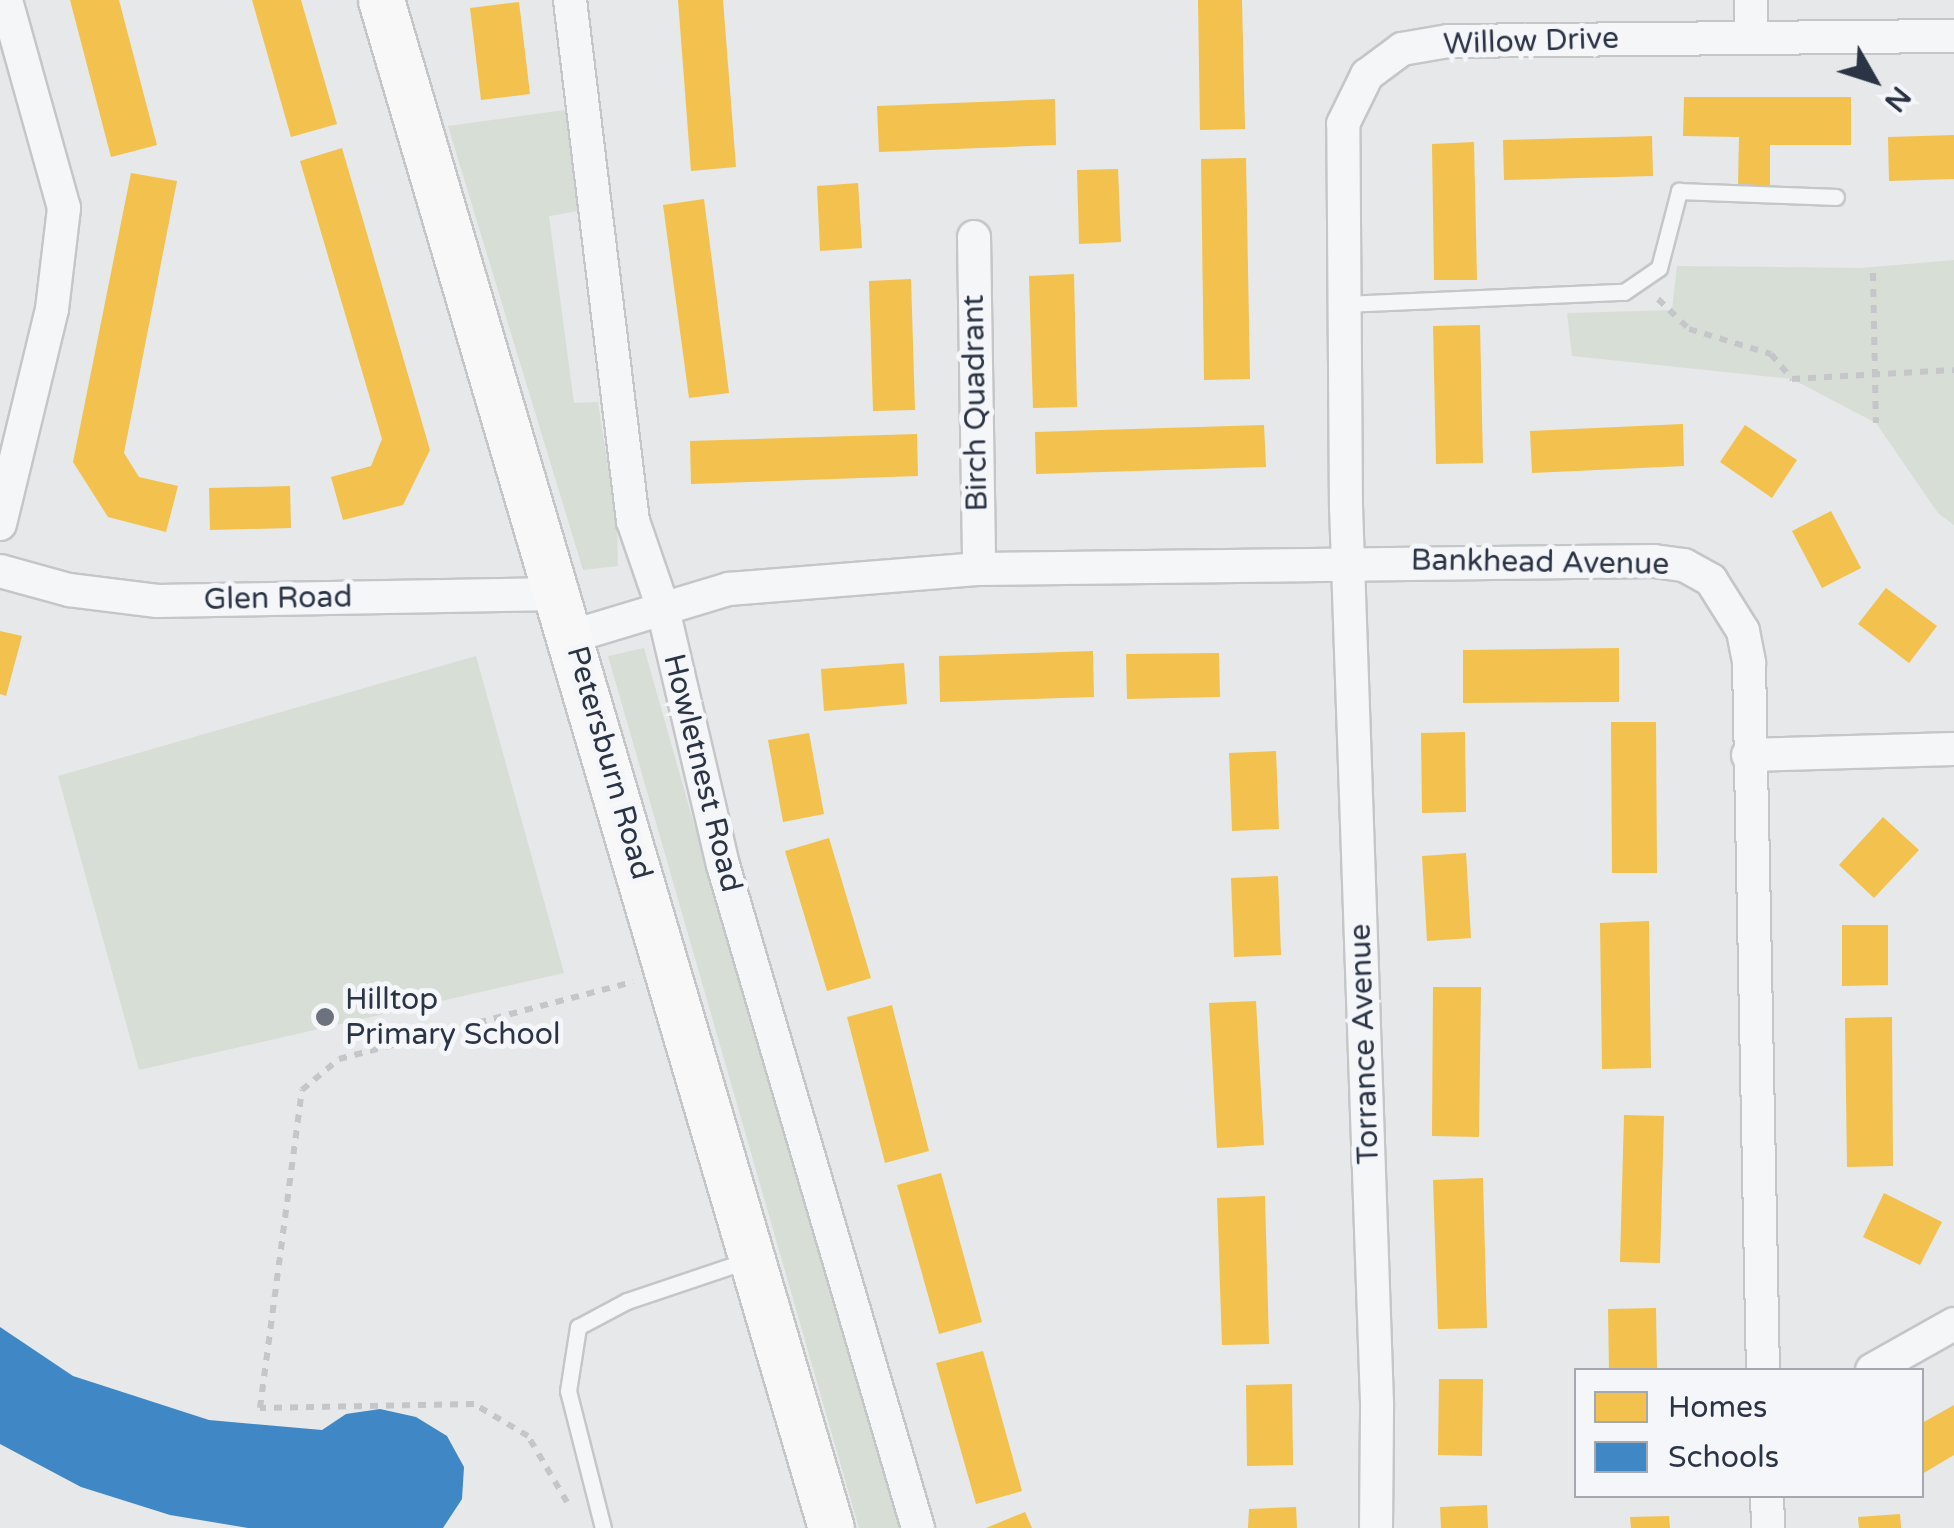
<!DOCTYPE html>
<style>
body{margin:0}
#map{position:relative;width:1954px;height:1528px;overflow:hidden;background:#e6e8ea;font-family:"Varela Round",sans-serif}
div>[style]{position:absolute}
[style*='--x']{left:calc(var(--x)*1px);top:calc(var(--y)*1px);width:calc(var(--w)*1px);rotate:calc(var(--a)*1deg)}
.green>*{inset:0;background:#d6ded6}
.homes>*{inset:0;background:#f2c14e}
.schools>*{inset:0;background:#3f88c5}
.path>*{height:6px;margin-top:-3px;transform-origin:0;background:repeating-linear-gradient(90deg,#c5c6ca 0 8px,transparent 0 16px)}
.roads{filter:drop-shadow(2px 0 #c4c6c8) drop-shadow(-2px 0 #c4c6c8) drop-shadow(0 2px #c4c6c8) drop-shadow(0 -2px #c4c6c8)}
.lane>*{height:15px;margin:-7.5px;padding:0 7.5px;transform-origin:7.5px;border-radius:7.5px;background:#f5f6f7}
.street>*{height:32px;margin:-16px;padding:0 16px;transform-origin:16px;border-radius:16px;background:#f5f6f7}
.secondary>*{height:45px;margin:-22.5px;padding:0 22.5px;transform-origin:22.5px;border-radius:22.5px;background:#f8f8f8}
.dots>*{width:28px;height:28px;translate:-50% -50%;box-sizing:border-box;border:5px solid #f4f6f9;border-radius:50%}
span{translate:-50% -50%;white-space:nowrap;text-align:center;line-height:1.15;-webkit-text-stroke:10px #f4f6f9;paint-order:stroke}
.street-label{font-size:30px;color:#2b3445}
.poi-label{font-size:30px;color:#2b3445}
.left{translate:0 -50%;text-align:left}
.legend{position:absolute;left:1574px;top:1368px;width:350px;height:130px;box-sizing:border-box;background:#f4f6f9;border:2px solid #a4a8b1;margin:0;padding:12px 18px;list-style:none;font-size:30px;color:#2b3445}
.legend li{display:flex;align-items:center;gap:20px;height:50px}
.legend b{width:50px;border:2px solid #a4a8b1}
.north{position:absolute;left:1824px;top:30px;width:100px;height:100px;-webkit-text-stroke:8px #f4f6f9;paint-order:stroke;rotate:129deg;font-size:28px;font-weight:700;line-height:40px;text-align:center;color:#2b3445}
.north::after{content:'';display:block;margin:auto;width:35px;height:45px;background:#2b3445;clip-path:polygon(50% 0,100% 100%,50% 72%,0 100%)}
</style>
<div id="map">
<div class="green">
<i style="clip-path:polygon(565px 110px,578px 211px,549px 216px,574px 403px,598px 402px,617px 526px,618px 566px,583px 570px,448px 126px)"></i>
<i style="clip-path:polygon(1954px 260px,1954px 525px,1938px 513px,1876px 423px,1792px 379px,1572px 356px,1567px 313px,1672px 310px,1677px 266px,1861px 268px)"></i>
<i style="clip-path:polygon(644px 648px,707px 870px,900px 1528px,859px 1528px,608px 656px)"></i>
<i style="clip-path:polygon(476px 656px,564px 973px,139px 1070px,58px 776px)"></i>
</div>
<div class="homes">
<i style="clip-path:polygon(70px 0,119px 0,157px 145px,111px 157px)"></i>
<i style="clip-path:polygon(252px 0,301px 0,337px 124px,291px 137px)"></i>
<i style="clip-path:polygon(678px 0,723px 0,736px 167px,691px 171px)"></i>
<i style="clip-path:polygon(1198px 0,1242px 0,1245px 129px,1200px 130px)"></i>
<i style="clip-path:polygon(519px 2px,530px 94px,481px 100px,470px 8px)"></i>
<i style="clip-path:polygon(1684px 97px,1851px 97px,1851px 145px,1770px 145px,1770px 186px,1738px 186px,1739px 137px,1683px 136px)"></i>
<i style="clip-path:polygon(1055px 99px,1056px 145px,879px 152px,877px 106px)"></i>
<i style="clip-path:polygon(1954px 135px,1954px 179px,1889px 181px,1888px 137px)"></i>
<i style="clip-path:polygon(1652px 136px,1653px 176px,1504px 180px,1503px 140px)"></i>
<i style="clip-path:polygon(1474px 142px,1477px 280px,1434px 280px,1432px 144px)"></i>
<i style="clip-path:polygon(342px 148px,430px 450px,403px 505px,343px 520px,331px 477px,371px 466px,382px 439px,300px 161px)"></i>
<i style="clip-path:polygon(1246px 158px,1250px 379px,1204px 380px,1201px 159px)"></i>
<i style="clip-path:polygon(1118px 169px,1121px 242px,1079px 244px,1077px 170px)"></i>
<i style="clip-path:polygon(131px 173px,177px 181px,124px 453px,139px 477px,178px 486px,166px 532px,108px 517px,73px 462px)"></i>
<i style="clip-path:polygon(858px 183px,862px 248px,820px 251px,817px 186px)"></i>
<i style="clip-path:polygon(704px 199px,729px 393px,689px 398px,663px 205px)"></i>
<i style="clip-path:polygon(1074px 274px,1077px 407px,1033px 408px,1029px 276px)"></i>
<i style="clip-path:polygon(911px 279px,915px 410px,873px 411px,869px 281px)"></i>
<i style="clip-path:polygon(1480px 325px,1483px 463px,1436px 464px,1433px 326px)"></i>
<i style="clip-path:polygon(1683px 424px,1684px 466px,1532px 473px,1530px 431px)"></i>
<i style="clip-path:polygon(1264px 425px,1266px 467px,1036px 474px,1035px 432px)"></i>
<i style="clip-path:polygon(1745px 425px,1797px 460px,1772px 498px,1720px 462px)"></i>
<i style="clip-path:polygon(917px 434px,918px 476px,691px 484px,690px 441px)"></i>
<i style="clip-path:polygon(290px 486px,291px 528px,210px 530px,209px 488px)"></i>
<i style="clip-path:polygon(1831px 511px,1861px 568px,1822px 588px,1792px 531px)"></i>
<i style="clip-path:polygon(1886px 588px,1937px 626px,1909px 663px,1858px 624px)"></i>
<i style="clip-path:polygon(0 631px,22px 636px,6px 696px,0 694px)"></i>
<i style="clip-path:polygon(1619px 648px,1619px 702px,1463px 703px,1463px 650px)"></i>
<i style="clip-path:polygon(1093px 651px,1094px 697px,940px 702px,939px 656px)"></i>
<i style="clip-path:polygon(1219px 653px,1220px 697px,1127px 699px,1126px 654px)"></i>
<i style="clip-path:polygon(904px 663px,907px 704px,824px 711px,821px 669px)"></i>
<i style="clip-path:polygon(1611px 722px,1656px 722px,1657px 873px,1612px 873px)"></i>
<i style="clip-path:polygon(1465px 732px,1466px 812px,1422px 813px,1421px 733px)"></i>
<i style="clip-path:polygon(809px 733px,824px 814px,783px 822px,768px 740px)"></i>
<i style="clip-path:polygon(1276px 751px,1279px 829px,1232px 831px,1229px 753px)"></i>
<i style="clip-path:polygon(1883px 817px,1919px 850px,1874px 898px,1839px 865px)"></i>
<i style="clip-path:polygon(829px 838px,871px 978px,827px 991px,785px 851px)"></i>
<i style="clip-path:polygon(1466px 853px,1471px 938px,1427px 941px,1422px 856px)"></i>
<i style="clip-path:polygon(1278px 876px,1281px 955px,1234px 957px,1231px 878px)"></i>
<i style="clip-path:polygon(1649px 921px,1651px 1068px,1602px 1069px,1600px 923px)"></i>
<i style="clip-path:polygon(1842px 925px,1888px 925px,1888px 985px,1842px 986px)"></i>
<i style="clip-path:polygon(1433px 987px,1481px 987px,1479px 1137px,1432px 1136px)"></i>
<i style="clip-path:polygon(1256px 1001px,1264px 1145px,1217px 1148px,1209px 1003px)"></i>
<i style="clip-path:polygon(892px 1005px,929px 1151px,885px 1163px,847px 1017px)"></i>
<i style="clip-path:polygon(1892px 1017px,1893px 1166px,1847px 1167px,1845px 1018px)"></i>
<i style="clip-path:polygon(1624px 1115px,1664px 1116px,1660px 1263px,1620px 1262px)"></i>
<i style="clip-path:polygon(941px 1173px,982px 1322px,939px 1334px,897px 1185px)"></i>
<i style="clip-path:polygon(1483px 1178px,1487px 1328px,1438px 1329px,1433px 1180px)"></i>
<i style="clip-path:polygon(1884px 1193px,1942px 1222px,1920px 1265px,1863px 1237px)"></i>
<i style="clip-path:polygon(1265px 1196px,1269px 1344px,1222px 1345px,1217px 1198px)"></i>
<i style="clip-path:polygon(1656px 1308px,1657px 1370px,1609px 1370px,1608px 1309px)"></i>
<i style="clip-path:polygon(983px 1351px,1022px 1491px,976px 1504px,936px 1363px)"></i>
<i style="clip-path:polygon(1439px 1379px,1483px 1379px,1482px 1456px,1438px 1455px)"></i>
<i style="clip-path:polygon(1292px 1384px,1293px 1465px,1247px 1466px,1246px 1385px)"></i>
<i style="clip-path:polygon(1954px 1405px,1954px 1455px,1922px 1474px,1922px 1423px)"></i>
<i style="clip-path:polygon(1487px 1505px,1488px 1528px,1441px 1528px,1440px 1507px)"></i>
<i style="clip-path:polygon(1296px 1507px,1297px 1528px,1248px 1528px,1249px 1509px)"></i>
<i style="clip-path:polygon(1025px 1512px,1032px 1528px,986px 1528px)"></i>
<i style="clip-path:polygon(1900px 1514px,1901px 1528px,1859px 1528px,1858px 1517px)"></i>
<i style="clip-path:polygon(1669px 1516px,1670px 1528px,1631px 1528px,1630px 1517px)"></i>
</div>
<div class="schools">
<i style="clip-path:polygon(0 1327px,73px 1376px,209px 1420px,322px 1430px,346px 1414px,380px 1409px,416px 1417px,447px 1436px,464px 1467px,462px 1499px,443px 1528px,248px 1528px,170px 1515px,81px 1487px,0 1444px)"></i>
</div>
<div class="path">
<i style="--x:1873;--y:273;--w:150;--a:88.9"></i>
<i style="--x:1658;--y:299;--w:43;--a:44.1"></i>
<i style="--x:1689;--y:329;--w:86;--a:17"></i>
<i style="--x:1771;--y:354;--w:33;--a:50"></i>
<i style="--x:1792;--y:379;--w:162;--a:-3.2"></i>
<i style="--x:567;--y:1502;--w:77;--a:-120.6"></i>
<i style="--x:528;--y:1436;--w:63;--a:-149.3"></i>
<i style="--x:474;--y:1404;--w:214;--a:178.9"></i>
<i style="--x:260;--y:1408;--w:321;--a:-82.5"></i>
<i style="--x:302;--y:1090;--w:48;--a:-40"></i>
<i style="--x:339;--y:1059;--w:304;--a:-14.7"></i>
</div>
<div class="roads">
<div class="lane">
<i style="--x:1344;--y:304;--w:280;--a:-2.5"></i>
<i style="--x:1624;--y:292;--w:42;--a:-34.4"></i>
<i style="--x:1659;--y:268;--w:80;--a:-75.4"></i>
<i style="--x:1679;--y:191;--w:157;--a:2.2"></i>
<i style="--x:603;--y:1528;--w:141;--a:-104.3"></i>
<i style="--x:568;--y:1391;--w:65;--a:-81.1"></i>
<i style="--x:578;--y:1327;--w:55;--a:-28"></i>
<i style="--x:627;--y:1301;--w:129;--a:-18.6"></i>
</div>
<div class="street">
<i style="--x:570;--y:0;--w:525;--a:83.11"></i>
<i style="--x:633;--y:521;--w:89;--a:71"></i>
<i style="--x:662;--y:605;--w:267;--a:76.8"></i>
<i style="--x:723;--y:865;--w:691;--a:73.61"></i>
<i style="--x:1751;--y:0;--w:33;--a:90"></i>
<i style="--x:974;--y:237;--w:332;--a:89.1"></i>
<i style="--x:0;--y:524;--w:221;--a:-76.4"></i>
<i style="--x:52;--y:309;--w:102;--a:-83.2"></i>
<i style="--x:64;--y:208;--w:216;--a:-105.6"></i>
<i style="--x:0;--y:571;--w:72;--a:15.4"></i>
<i style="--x:69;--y:590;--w:89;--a:7.1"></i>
<i style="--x:157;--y:601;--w:402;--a:-1"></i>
<i style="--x:573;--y:636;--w:163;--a:-16.8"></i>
<i style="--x:729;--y:589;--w:251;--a:-4.6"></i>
<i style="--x:979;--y:569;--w:675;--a:-0.68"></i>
<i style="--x:1654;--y:561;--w:30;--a:8"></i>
<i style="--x:1684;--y:565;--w:31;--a:29"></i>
<i style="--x:1711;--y:580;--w:60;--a:57.9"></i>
<i style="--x:1743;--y:631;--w:33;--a:79"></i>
<i style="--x:1749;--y:663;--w:707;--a:88.87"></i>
<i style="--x:1748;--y:755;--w:206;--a:-1.7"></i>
<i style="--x:1872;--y:1370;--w:94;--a:-29.3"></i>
<i style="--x:1767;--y:1496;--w:32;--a:88"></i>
<i style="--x:1376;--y:1528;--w:125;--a:-89.5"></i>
<i style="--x:1377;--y:1403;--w:896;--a:-91.98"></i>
<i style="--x:1346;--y:508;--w:384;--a:-90.4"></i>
<i style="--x:1343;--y:124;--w:55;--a:-63.9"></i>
<i style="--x:1367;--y:75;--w:44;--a:-36.6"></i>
<i style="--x:1402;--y:49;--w:47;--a:-9.9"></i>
<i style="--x:1448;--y:41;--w:506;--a:-0.57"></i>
</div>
<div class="secondary">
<i style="--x:381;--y:0;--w:1593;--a:73.59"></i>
</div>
</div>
<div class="dots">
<i style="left:325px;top:1017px;background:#6c737f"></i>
</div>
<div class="street-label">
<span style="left:1531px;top:42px;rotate:-2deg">Willow Drive</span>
<span style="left:976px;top:403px;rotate:-91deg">Birch Quadrant</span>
<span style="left:1540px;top:563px;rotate:1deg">Bankhead Avenue</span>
<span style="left:278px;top:599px;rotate:-1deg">Glen Road</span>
<span style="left:609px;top:763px;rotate:74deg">Petersburn Road</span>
<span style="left:702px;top:773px;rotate:76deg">Howletnest Road</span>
<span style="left:1365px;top:1044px;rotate:-92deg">Torrance Avenue</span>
</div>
<div class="poi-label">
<span class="left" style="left:345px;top:1017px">Hilltop<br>Primary School</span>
</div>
<ul class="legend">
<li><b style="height:28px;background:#f2c14e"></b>Homes</li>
<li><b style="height:28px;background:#3f88c5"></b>Schools</li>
</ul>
<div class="north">N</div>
</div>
